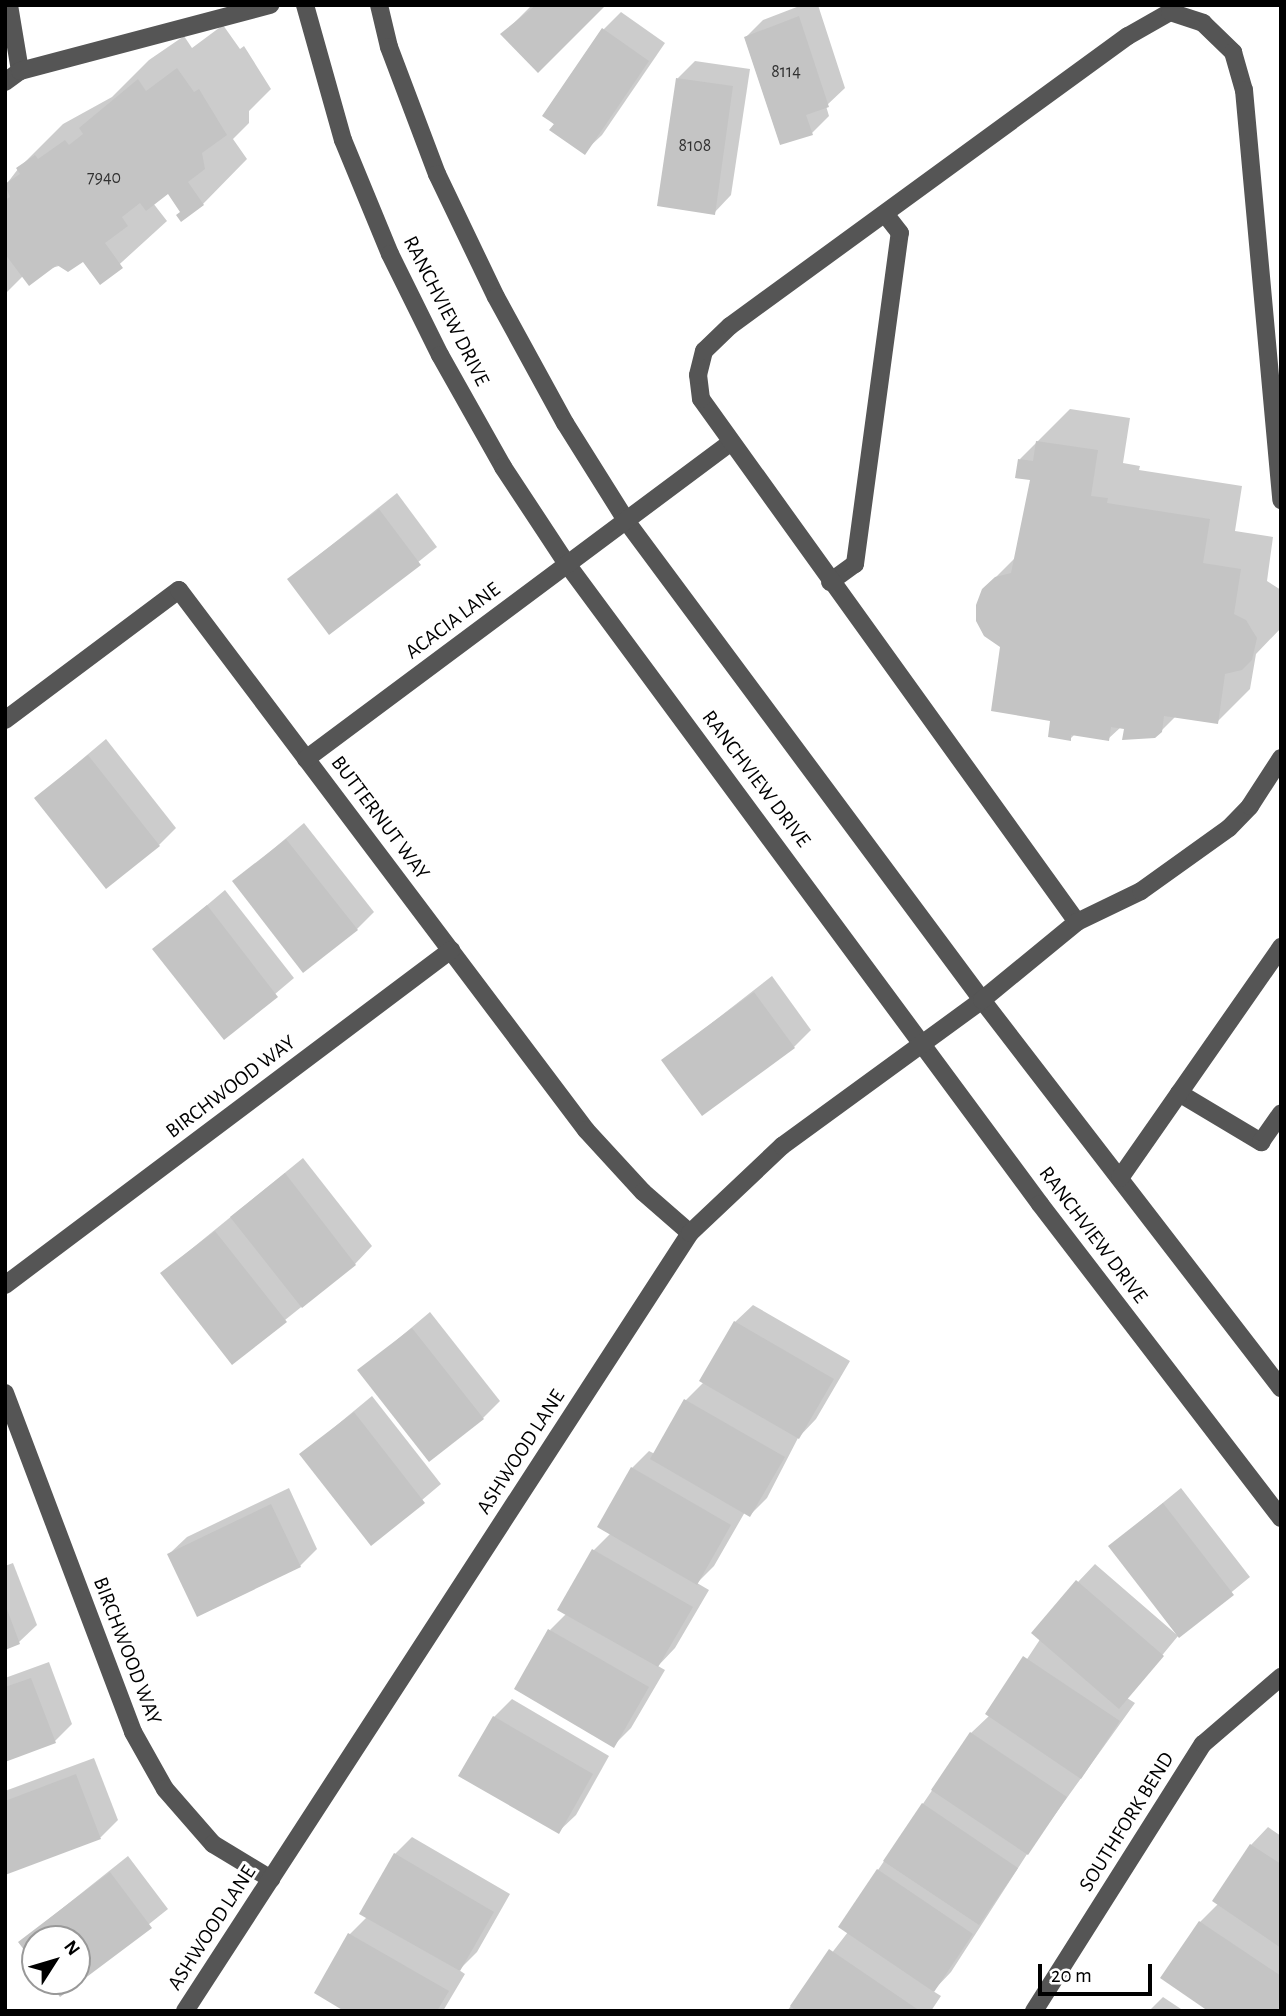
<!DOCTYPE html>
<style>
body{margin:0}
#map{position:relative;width:1286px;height:2016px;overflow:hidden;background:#fff;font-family:"Alegreya Sans",sans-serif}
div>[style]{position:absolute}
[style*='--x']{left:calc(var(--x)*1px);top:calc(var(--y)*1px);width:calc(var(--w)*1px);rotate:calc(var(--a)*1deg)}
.shadow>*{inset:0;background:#0003}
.building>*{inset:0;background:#c4c4c4}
.minor>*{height:18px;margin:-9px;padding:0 9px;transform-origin:9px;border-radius:9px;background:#555}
span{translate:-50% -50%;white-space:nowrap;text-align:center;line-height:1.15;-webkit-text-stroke:6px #fff;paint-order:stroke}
.number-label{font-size:18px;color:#313131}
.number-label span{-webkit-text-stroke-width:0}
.street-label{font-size:21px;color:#000}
.frame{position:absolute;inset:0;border:7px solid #000;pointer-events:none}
.north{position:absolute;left:21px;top:1925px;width:70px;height:70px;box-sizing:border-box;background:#fff;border:2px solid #999;border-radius:50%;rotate:53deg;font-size:19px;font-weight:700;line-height:28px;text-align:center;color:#000}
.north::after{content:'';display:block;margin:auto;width:24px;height:32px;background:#000;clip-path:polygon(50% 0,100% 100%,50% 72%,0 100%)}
.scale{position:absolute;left:1038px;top:1964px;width:114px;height:32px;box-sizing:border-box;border:4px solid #000;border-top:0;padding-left:9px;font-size:21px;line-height:24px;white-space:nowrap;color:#000;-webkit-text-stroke:5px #fff;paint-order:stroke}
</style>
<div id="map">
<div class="shadow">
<i style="clip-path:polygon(532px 5px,604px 5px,503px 34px)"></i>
<i style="clip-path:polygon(802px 5px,818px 5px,845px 88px,826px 106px,829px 116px,812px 133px,746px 37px,763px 20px)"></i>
<i style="clip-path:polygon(621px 12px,665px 43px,602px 135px,584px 152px,544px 115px,604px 29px)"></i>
<i style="clip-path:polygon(223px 25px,240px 49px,244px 46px,271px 89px,249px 111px,249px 123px,233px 139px,247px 159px,203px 204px,182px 211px,169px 192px,153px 203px,167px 221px,100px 282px,84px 259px,23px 276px,5px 294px,5px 186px,18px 169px,63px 124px,112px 97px,149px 60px,184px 36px,192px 48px)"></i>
<i style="clip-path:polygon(695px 61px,750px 69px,731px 195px,714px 213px,678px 78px)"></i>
<i style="clip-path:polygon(1070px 409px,1130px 418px,1123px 463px,1140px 466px,1139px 470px,1242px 486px,1235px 531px,1273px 537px,1267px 581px,1281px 590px,1281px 628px,1256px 654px,1250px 689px,1217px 722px,1176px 716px,1161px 731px,1121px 727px,1108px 739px,1075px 734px,1070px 739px,1052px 720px,983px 590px,1016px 557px,1032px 479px,1020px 459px)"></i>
<i style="clip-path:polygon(397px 493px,437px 547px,329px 633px,289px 579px)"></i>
<i style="clip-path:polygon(106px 739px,176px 828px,159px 845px,36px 798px)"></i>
<i style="clip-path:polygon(304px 823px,374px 912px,357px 929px,234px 882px)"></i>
<i style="clip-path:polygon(225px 890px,294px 978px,224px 1037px,155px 949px)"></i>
<i style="clip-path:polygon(772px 976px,811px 1030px,794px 1047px,663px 1061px)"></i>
<i style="clip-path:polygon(303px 1158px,372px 1246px,355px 1264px,285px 1320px,162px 1273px)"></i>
<i style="clip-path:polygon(753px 1305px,850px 1361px,816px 1419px,798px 1438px,767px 1498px,750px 1515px,745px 1512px,714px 1566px,697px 1583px,709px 1590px,675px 1648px,658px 1666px,665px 1670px,631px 1728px,614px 1745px,550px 1630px,567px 1613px,594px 1550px,611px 1533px,632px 1468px,649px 1451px,655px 1454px,686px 1400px,704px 1382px,735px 1322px)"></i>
<i style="clip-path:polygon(430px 1312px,500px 1401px,483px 1418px,360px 1371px)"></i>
<i style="clip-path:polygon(372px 1396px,441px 1484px,371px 1543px,302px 1454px)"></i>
<i style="clip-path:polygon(289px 1488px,317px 1549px,300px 1566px,169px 1554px,187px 1537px)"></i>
<i style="clip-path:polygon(1181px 1488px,1250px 1577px,1178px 1636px,1127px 1698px,1135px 1703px,1031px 1848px,951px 1972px,933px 1991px,941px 1996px,931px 2011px,787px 2011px,848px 1932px,878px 1870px,971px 1733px,990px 1715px,1078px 1582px,1095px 1564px,1177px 1635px,1110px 1546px)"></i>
<i style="clip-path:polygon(13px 1563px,37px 1625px,19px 1642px,5px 1648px,5px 1566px)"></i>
<i style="clip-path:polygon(49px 1662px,72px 1724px,55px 1741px,5px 1760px,5px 1678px)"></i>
<i style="clip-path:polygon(512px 1699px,609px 1756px,576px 1815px,558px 1832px,461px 1775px,494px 1717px)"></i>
<i style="clip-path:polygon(94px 1758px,118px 1820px,101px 1837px,5px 1873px,5px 1791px)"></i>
<i style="clip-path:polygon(1268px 1827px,1281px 1836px,1281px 2011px,1211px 2011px,1200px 1922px,1218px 1904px,1214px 1901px,1251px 1845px)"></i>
<i style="clip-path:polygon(412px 1837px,510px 1894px,477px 1952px,459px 1970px,465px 1974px,443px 2011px,347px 2011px,350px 1934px,368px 1916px,395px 1854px)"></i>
<i style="clip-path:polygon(128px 1856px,168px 1909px,60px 1995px,50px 1981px,77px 1981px,77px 1939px,35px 1939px,35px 1961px,20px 1942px)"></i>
<i style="clip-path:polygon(1163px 1997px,1184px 2011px,1149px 2011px)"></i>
</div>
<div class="building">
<i style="clip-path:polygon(536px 5px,606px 5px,538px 73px,500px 34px)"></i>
<i style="clip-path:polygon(799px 16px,829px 107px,806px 115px,813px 135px,780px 145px,744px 37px)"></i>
<i style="clip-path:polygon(602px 28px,649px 61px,585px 155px,549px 130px,554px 124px,542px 116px)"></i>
<i style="clip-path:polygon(177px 68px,194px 92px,199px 89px,227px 135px,202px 153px,205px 169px,188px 182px,204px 205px,181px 222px,176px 215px,180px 212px,168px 194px,146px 211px,140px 203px,122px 217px,128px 226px,105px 243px,123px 268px,100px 285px,83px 262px,68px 272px,57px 265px,29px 286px,5px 254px,5px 200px,10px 197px,5px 184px,20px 174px,16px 168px,35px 155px,38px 159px,65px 140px,69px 145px,83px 134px,79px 128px,138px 79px,146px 91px)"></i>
<i style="clip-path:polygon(676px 78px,733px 86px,715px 215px,657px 206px)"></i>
<i style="clip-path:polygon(1036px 441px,1098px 450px,1091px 496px,1108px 498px,1107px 503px,1210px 519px,1203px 563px,1241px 569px,1234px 614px,1246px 620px,1257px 638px,1252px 660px,1242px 670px,1225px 674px,1218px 724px,1164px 716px,1162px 732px,1155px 738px,1122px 740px,1124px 729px,1111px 727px,1109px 741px,1071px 735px,1071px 741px,1048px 737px,1050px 721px,991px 711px,1000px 647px,984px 636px,976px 621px,976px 605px,982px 589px,995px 577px,1011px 573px,1030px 480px,1015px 478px,1018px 459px,1033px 461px)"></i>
<i style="clip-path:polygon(379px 509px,421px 565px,329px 635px,287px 579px)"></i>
<i style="clip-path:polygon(88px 755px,160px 846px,106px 889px,34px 798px)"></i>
<i style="clip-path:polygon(286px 839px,358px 930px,303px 973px,232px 881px)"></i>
<i style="clip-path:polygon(207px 905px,278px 997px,224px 1040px,152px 949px)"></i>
<i style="clip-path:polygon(754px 992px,795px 1048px,702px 1116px,661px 1060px)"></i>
<i style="clip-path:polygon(285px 1173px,356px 1265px,302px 1308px,230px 1217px)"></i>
<i style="clip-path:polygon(215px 1231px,287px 1322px,232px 1365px,160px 1273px)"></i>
<i style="clip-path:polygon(734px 1321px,834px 1379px,799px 1439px,699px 1381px)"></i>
<i style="clip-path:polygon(412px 1328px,484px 1419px,429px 1462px,357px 1370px)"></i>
<i style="clip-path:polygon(684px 1399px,785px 1457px,750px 1517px,650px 1459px)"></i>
<i style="clip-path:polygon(354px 1412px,425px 1503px,371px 1546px,299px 1454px)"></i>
<i style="clip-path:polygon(631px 1467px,731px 1525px,697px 1585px,597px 1527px)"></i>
<i style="clip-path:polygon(1163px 1503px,1234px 1595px,1179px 1638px,1108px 1546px)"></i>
<i style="clip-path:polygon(271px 1504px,301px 1567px,197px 1617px,167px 1554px)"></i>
<i style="clip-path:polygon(592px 1549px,693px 1607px,658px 1667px,557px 1610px)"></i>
<i style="clip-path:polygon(1076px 1580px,1164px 1656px,1119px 1709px,1031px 1633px)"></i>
<i style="clip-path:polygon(5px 1604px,20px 1644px,5px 1650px)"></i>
<i style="clip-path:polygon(548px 1629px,649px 1687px,614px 1748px,514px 1689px)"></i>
<i style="clip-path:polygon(1023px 1656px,1120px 1721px,1081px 1779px,985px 1714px)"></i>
<i style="clip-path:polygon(31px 1678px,56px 1743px,5px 1762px,5px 1687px)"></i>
<i style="clip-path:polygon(493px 1716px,593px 1774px,559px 1834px,458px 1776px)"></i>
<i style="clip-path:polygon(970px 1732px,1067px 1797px,1028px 1855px,931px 1790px)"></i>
<i style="clip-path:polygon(76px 1774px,101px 1839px,5px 1875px,5px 1801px)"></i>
<i style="clip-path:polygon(922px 1803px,1018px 1868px,979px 1925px,883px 1861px)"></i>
<i style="clip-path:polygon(1250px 1844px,1281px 1864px,1281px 1948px,1212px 1901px)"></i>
<i style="clip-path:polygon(394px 1853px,494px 1912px,460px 1971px,359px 1914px)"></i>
<i style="clip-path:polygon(877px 1869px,973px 1934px,934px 1992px,838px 1927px)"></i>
<i style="clip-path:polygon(110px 1872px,152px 1928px,60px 1997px,48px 1981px,77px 1981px,77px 1939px,35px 1939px,35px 1964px,18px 1942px)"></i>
<i style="clip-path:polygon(1199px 1921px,1281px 1976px,1278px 2011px,1208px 2011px,1160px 1978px)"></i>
<i style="clip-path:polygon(348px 1933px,449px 1991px,437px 2011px,344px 2011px,314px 1993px)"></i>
<i style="clip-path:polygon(829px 1949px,920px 2011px,796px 2011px,790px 2006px)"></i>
</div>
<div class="minor">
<i style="--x:9;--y:5;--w:67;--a:80.5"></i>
<i style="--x:305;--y:5;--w:140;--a:74.3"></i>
<i style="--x:343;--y:140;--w:123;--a:67.6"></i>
<i style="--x:390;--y:254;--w:113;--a:63.7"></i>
<i style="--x:440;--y:355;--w:129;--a:60.6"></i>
<i style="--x:503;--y:467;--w:116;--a:56.6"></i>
<i style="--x:567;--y:564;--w:796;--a:53.53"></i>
<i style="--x:1040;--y:1204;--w:396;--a:52.5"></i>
<i style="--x:379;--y:5;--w:43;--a:76.6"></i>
<i style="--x:389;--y:47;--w:136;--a:69.3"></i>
<i style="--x:437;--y:174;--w:136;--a:64.4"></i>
<i style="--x:496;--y:297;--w:144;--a:61.3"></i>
<i style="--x:565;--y:423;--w:117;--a:57.9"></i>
<i style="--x:627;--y:522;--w:595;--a:53.4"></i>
<i style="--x:982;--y:1000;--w:490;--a:52.4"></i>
<i style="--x:5;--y:82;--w:19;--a:-36"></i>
<i style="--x:20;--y:71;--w:259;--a:-14.8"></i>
<i style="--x:830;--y:582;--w:31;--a:-36"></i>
<i style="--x:855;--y:564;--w:334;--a:-82.3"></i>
<i style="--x:900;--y:233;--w:24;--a:-128"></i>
<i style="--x:5;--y:720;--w:217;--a:-36.8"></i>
<i style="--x:179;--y:590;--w:676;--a:52.99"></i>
<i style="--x:586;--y:1130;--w:84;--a:47.4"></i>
<i style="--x:643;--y:1192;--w:62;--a:41.1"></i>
<i style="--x:306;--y:759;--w:529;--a:-36.7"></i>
<i style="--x:1077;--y:922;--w:644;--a:-125.71"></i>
<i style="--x:701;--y:399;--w:24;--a:-97"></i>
<i style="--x:698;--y:375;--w:25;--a:-76"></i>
<i style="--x:704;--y:351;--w:36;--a:-44"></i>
<i style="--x:730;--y:326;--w:492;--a:-36.1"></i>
<i style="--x:1128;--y:36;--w:48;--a:-29.7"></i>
<i style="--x:1170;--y:12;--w:35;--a:18"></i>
<i style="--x:1203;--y:23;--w:42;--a:44"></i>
<i style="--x:1233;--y:52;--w:40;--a:74"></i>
<i style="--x:1244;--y:90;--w:412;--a:84.8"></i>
<i style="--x:1179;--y:1093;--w:96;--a:30.9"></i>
<i style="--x:1261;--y:1142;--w:35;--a:-55"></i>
<i style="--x:1120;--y:1178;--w:282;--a:-55.1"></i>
<i style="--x:5;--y:1285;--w:558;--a:-36.91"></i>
<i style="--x:5;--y:1393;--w:362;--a:69.3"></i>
<i style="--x:133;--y:1732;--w:65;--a:60.7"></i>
<i style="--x:165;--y:1789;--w:73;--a:48.9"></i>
<i style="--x:213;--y:1844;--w:68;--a:31.1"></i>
<i style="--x:185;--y:2011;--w:928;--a:-57.01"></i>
<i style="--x:690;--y:1233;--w:127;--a:-43.4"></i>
<i style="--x:782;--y:1146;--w:248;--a:-36.1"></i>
<i style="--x:982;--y:1000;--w:123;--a:-39.4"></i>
<i style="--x:1077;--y:922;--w:71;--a:-25.8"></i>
<i style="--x:1141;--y:891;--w:108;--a:-35.6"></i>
<i style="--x:1229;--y:828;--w:30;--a:-46"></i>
<i style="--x:1250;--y:806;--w:57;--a:-57.1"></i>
<i style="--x:1034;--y:2011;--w:316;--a:-57.7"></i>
<i style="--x:1203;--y:1744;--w:103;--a:-40.7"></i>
</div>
<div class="number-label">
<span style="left:786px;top:72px">8114</span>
<span style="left:695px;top:146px">8108</span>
<span style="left:104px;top:178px">7940</span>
</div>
<div class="street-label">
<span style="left:446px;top:311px;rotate:63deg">RANCHVIEW DRIVE</span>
<span style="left:453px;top:621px;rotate:-37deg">ACACIA LANE</span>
<span style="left:756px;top:779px;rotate:53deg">RANCHVIEW DRIVE</span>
<span style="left:380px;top:818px;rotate:53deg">BUTTERNUT WAY</span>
<span style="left:231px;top:1087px;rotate:-37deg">BIRCHWOOD WAY</span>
<span style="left:1093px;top:1235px;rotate:53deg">RANCHVIEW DRIVE</span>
<span style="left:521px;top:1452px;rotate:-57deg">ASHWOOD LANE</span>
<span style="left:127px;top:1651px;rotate:69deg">BIRCHWOOD WAY</span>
<span style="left:1127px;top:1822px;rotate:-58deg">SOUTHFORK BEND</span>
<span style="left:212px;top:1928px;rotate:-57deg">ASHWOOD LANE</span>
</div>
<div class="frame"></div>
<div class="north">N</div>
<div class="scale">20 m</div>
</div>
